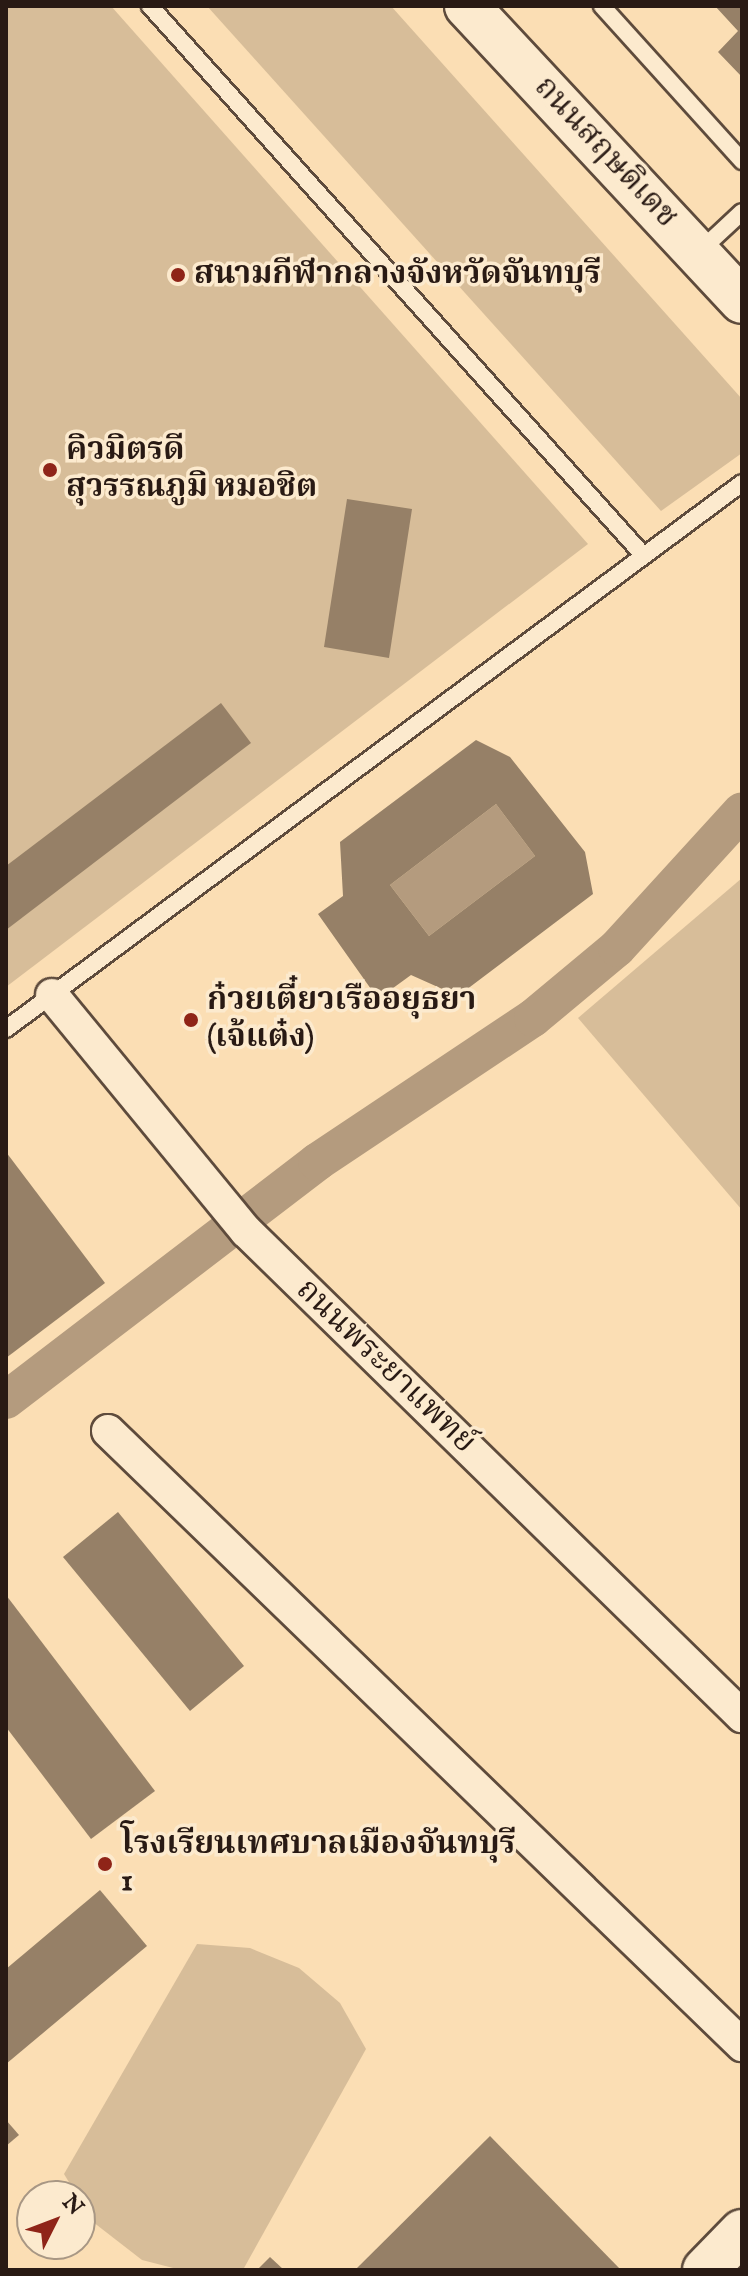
<!DOCTYPE html>
<meta charset="utf-8">
<style>
body{margin:0}
#map{position:relative;width:748px;height:2276px;overflow:hidden;background:#fbdeb4;font-family:"IM FELL English","Noto Serif Thai",serif}
div>[style]{position:absolute}
[style*='--x']{left:calc(var(--x)*1px);top:calc(var(--y)*1px);width:calc(var(--w)*1px);rotate:calc(var(--a)*1deg)}
.green>*{inset:0;background:#d7bd99}
.water>*{inset:0;background:#b49b7e}
.canal>*{height:38px;margin:-19px;padding:0 19px;transform-origin:19px;border-radius:19px;background:#b49b7e}
.building>*{inset:0;background:#968067}
.roads{filter:drop-shadow(2px 0 #5e4b3c) drop-shadow(-2px 0 #5e4b3c) drop-shadow(0 2px #5e4b3c) drop-shadow(0 -2px #5e4b3c)}
.lane>*{height:16px;margin:-8px;padding:0 8px;transform-origin:8px;border-radius:8px;background:#fceace}
.street>*{height:32px;margin:-16px;padding:0 16px;transform-origin:16px;border-radius:16px;background:#fceace}
.secondary>*{height:44px;margin:-22px;padding:0 22px;transform-origin:22px;border-radius:22px;background:#fceace}
.dots>*{width:22px;height:22px;translate:-50% -50%;box-sizing:border-box;border:4px solid #fceace;border-radius:50%}
span{translate:-50% -50%;white-space:nowrap;text-align:center;line-height:1.15;-webkit-text-stroke:7px #fceace;paint-order:stroke}
.street-label{font-size:32px;color:#291a14}
.poi-label{font-size:32px;color:#291a14;font-weight:700}
.left{translate:0 -50%;text-align:left}
.frame{position:absolute;inset:0;border:8px solid #291a14;pointer-events:none}
.north{position:absolute;left:16px;top:2180px;width:80px;height:80px;box-sizing:border-box;background:#fceace;border:2px solid #a89784;border-radius:50%;rotate:48deg;font-size:22px;font-weight:700;line-height:32px;text-align:center;color:#291a14}
.north::after{content:'';display:block;margin:auto;width:28px;height:36px;background:#8f2418;clip-path:polygon(50% 0,100% 100%,50% 72%,0 100%)}
</style>
<div id="map">
<div class="green">
<i style="clip-path:polygon(6px 6px,111px 6px,588px 544px,6px 987px)"></i>
<i style="clip-path:polygon(207px 6px,391px 6px,742px 399px,742px 453px,661px 511px)"></i>
<i style="clip-path:polygon(742px 878px,742px 1210px,578px 1018px)"></i>
<i style="clip-path:polygon(197px 1944px,250px 1948px,299px 1968px,340px 2003px,366px 2049px,244px 2268px,228px 2270px,181px 2270px,142px 2260px,93px 2222px,64px 2174px)"></i>
</div>
<div class="water">
<i style="clip-path:polygon(496px 804px,535px 856px,429px 936px,390px 885px)"></i>
</div>
<div class="canal">
<i style="--x:6;--y:1400;--w:392;--a:-37.4"></i>
<i style="--x:317;--y:1162;--w:260;--a:-33.7"></i>
<i style="--x:533;--y:1018;--w:109;--a:-39.8"></i>
<i style="--x:617;--y:948;--w:185;--a:-47.6"></i>
</div>
<div class="building">
<i style="clip-path:polygon(715px 6px,742px 6px,742px 77px,718px 52px,738px 31px)"></i>
<i style="clip-path:polygon(347px 499px,412px 509px,389px 658px,324px 647px)"></i>
<i style="clip-path:polygon(221px 703px,251px 743px,6px 930px,6px 866px)"></i>
<i style="clip-path:polygon(evenodd,476px 740px,510px 757px,585px 852px,593px 894px,458px 996px,411px 975px,378px 999px,318px 914px,343px 896px,340px 842px,476px 740px,496px 804px,535px 856px,429px 936px,390px 885px,496px 804px)"></i>
<i style="clip-path:polygon(6px 1152px,105px 1283px,6px 1358px)"></i>
<i style="clip-path:polygon(118px 1512px,244px 1666px,190px 1711px,63px 1557px)"></i>
<i style="clip-path:polygon(6px 1595px,155px 1791px,91px 1839px,6px 1727px)"></i>
<i style="clip-path:polygon(100px 1890px,147px 1946px,6px 2064px,6px 1969px)"></i>
<i style="clip-path:polygon(6px 2120px,19px 2135px,6px 2146px)"></i>
<i style="clip-path:polygon(490px 2136px,621px 2270px,355px 2270px)"></i>
<i style="clip-path:polygon(270px 2257px,284px 2270px,257px 2270px)"></i>
</div>
<div class="roads">
<div class="lane">
<i style="--x:150;--y:6;--w:739;--a:48.07"></i>
<i style="--x:602;--y:6;--w:209;--a:47.9"></i>
<i style="--x:700;--y:251;--w:57;--a:-42.9"></i>
<i style="--x:6;--y:1029;--w:916;--a:-36.57"></i>
</div>
<div class="street">
<i style="--x:52;--y:995;--w:306;--a:50.6"></i>
<i style="--x:246;--y:1231;--w:694;--a:44.36"></i>
<i style="--x:108;--y:1431;--w:883;--a:44.08"></i>
</div>
<div class="secondary">
<i style="--x:467;--y:6;--w:403;--a:47"></i>
<i style="--x:705;--y:2270;--w:53;--a:-45.8"></i>
</div>
</div>
<div class="dots">
<i style="left:178px;top:275px;background:#8f2418"></i>
<i style="left:50px;top:470px;background:#8f2418"></i>
<i style="left:191px;top:1020px;background:#8f2418"></i>
<i style="left:105px;top:1864px;background:#8f2418"></i>
</div>
<div class="street-label">
<span style="left:605px;top:153px;rotate:47deg">ถนนสฤษดิเดช</span>
<span style="left:385px;top:1367px;rotate:44deg">ถนนพระยาแพทย์</span>
</div>
<div class="poi-label">
<span class="left" style="left:194px;top:275px">สนามกีฬากลางจังหวัดจันทบุรี</span>
<span class="left" style="left:66px;top:470px">คิวมิตรดี<br>สุวรรณภูมิ หมอชิต</span>
<span class="left" style="left:207px;top:1020px">ก๋วยเตี๋ยวเรืออยุธยา<br>(เจ้แต๋ง)</span>
<span class="left" style="left:121px;top:1864px">โรงเรียนเทศบาลเมืองจันทบุรี<br>1</span>
</div>
<div class="frame"></div>
<div class="north">N</div>
</div>
